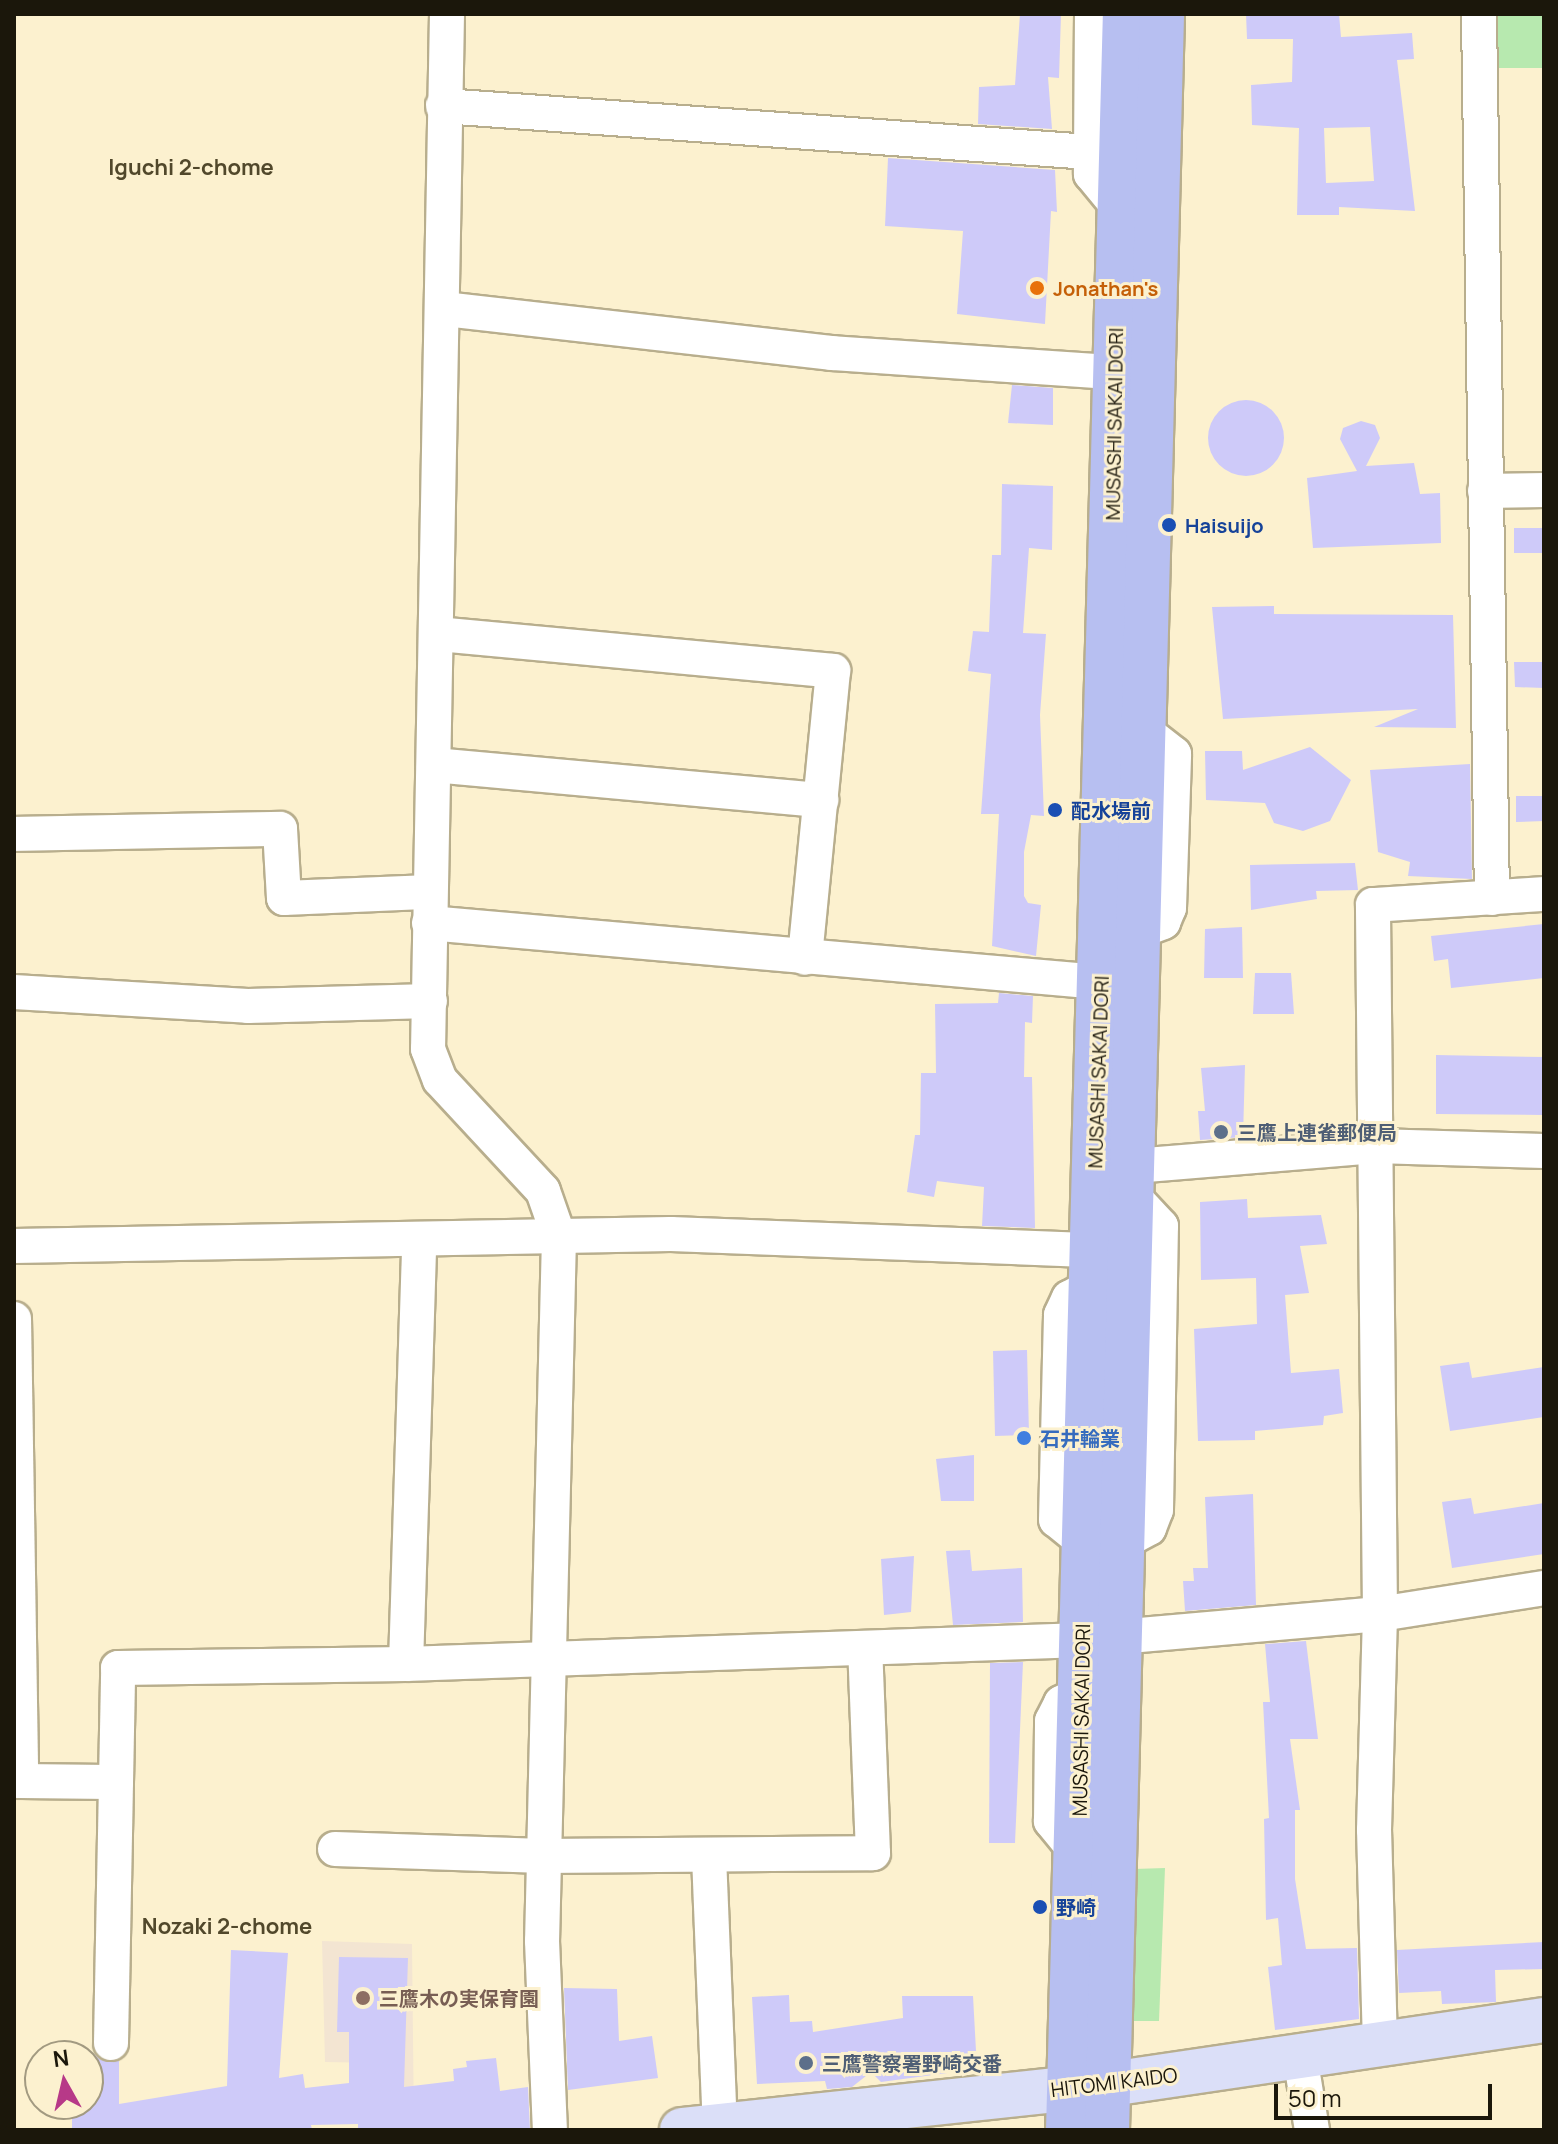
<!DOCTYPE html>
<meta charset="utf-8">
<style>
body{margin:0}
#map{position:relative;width:1558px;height:2144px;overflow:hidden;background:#fcf1cf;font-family:Manrope,"Noto Sans JP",sans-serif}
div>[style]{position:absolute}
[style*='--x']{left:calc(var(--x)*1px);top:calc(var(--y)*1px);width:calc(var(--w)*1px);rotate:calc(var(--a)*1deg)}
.education>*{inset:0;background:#f3e5d2}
.green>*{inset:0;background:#b7e9af}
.building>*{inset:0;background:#cecaf9}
.round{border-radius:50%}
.roads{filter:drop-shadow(2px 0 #b8ae8d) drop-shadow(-2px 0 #b8ae8d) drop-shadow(0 2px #b8ae8d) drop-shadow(0 -2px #b8ae8d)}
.street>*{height:34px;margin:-17px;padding:0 17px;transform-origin:17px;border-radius:17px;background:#fff}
.secondary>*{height:44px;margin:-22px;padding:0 22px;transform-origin:22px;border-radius:22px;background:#dbdff8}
.primary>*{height:44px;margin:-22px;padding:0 22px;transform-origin:22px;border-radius:22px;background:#b7bff1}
.dots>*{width:22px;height:22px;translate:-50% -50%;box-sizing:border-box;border:4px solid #fcf1cf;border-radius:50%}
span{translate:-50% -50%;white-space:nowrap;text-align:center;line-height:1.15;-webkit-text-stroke:6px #fcf1cf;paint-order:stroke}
.food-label{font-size:20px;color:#c56008;font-weight:700}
.left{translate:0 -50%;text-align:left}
.street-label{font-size:20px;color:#1b170b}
.transit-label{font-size:20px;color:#164399;font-weight:700}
.service-label{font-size:20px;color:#4e5e75;font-weight:700}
.shop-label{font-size:20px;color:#366cbe;font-weight:700}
.education-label{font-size:20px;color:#785e54;font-weight:700}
.neighbourhood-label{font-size:22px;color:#51482b;font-weight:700}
.frame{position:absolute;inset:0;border:16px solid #1b170b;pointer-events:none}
.north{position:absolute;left:24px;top:2040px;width:80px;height:80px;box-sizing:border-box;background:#fcf1cf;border:2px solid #a29a81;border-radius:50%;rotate:352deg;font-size:22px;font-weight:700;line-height:32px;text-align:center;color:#1b170b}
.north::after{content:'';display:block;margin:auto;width:28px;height:36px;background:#b73988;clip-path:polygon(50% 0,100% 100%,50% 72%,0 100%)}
.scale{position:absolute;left:1274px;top:2084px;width:218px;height:36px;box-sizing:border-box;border:4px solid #1b170b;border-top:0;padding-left:10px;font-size:24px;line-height:28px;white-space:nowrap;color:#1b170b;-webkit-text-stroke:6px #fcf1cf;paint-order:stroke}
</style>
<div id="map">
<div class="education">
<i style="clip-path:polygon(322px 1941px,412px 1944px,414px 2130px,381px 2063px,325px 2062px)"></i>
</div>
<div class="green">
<i style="clip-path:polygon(1492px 14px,1544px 14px,1544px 68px,1493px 68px)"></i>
<i style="clip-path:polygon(1165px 1868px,1159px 2021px,1129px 2021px,1134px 1869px)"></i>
</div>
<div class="building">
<i style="clip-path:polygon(1020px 14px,1061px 14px,1059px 78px,1048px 77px,1052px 129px,978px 124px,979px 87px,1015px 85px)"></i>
<i style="clip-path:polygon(evenodd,1246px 14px,1339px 14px,1341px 37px,1412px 33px,1414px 59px,1397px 60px,1415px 211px,1339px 207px,1339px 215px,1297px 215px,1299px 128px,1252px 125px,1251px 85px,1292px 82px,1293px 39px,1247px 39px,1246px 14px,1370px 127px,1374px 181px,1326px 183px,1324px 128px,1370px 127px)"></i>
<i style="clip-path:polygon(888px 158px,1055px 170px,1057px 212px,1051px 211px,1045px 324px,957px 314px,963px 231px,885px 226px)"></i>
<i style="clip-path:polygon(1012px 385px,1053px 388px,1053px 425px,1008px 423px)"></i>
<i class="round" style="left:1208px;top:400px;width:76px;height:76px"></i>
<i style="clip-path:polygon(1361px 421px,1375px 425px,1380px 438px,1366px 466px,1414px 463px,1420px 494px,1440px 493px,1441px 543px,1313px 548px,1307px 478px,1357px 471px,1340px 439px,1343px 428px)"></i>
<i style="clip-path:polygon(1002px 484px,1053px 486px,1052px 550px,1029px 548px,1023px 633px,1046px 634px,1040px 715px,1044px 816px,1031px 815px,1024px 852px,1024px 896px,1028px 903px,1041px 905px,1036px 956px,992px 946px,999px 814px,981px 814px,991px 674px,968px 671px,973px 631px,989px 632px,992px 555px,1001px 555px)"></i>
<i style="clip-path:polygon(1514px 528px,1544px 528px,1544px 553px,1514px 553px)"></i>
<i style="clip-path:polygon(1274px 606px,1274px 614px,1453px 615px,1456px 728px,1374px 727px,1418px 709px,1223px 719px,1212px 607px)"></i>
<i style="clip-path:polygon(1514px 662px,1544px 662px,1544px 688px,1515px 687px)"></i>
<i style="clip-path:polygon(1310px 747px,1351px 780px,1330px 821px,1303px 831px,1274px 823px,1265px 803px,1206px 800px,1205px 751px,1242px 751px,1243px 770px)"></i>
<i style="clip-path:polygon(1470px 764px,1472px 879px,1408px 876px,1410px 862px,1378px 852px,1370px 770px)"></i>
<i style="clip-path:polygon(1516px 796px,1544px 796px,1544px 821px,1516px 822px)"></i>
<i style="clip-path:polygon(1355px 863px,1358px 890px,1316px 891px,1317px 899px,1251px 910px,1250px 865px)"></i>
<i style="clip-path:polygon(1544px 924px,1544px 978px,1451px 988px,1448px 959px,1434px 961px,1431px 936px)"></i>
<i style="clip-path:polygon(1242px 927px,1243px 978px,1204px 978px,1205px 929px)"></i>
<i style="clip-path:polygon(1255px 973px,1291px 973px,1294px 1014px,1253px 1014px)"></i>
<i style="clip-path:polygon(999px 993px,1033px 996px,1032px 1023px,1025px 1022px,1024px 1077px,1032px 1077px,1035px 1228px,982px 1226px,984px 1187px,937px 1181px,934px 1197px,907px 1192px,915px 1135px,920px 1135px,921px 1073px,936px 1073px,935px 1004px,998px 1003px)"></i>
<i style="clip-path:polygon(1436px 1055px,1544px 1057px,1544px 1115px,1436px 1114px)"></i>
<i style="clip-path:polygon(1245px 1065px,1243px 1137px,1200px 1140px,1198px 1111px,1205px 1111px,1201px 1068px)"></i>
<i style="clip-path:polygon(1247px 1199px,1248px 1218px,1321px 1215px,1327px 1244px,1300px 1246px,1309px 1293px,1285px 1295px,1291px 1373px,1339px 1369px,1343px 1413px,1324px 1416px,1323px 1425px,1255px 1431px,1255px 1440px,1198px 1441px,1194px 1329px,1257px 1324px,1256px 1278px,1201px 1280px,1200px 1202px)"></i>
<i style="clip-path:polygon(1027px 1350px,1029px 1435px,995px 1436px,993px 1351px)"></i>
<i style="clip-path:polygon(1469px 1362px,1472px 1378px,1544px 1367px,1544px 1417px,1450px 1431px,1440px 1366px)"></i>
<i style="clip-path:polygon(974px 1455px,974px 1501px,941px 1501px,936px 1459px)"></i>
<i style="clip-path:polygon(1253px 1494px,1256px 1605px,1185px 1611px,1183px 1581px,1194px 1581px,1193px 1568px,1208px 1568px,1205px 1497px)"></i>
<i style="clip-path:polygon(1471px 1498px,1474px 1514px,1544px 1503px,1544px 1554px,1452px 1568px,1442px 1502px)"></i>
<i style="clip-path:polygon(970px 1550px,972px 1571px,1022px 1568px,1023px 1622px,953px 1625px,946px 1551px)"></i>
<i style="clip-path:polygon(914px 1556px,911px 1612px,884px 1615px,881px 1559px)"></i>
<i style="clip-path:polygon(1306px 1641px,1318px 1739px,1290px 1739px,1300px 1810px,1295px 1810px,1295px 1879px,1306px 1949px,1357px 1948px,1359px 2019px,1275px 2030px,1268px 1967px,1282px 1965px,1278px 1918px,1266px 1920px,1264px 1819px,1269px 1818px,1263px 1702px,1270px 1702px,1265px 1644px)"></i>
<i style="clip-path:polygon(1023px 1662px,1015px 1843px,989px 1843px,990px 1663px)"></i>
<i style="clip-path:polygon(1544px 1942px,1544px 1969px,1495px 1970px,1496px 2002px,1442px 2004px,1441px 1991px,1399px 1993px,1397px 1950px)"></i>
<i style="clip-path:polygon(231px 1950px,288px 1953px,279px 2078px,303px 2074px,305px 2088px,349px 2083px,349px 2032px,337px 2032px,339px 1957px,408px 1958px,404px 2087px,454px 2081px,453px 2069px,467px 2067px,466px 2061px,496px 2058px,500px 2091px,528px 2087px,530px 2130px,358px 2130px,358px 2124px,311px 2125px,312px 2130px,72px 2130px,72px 2104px,88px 2104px,88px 2049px,101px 2060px,119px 2061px,119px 2104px,227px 2086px)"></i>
<i style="clip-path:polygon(564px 1988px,617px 1989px,619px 2041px,652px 2036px,658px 2078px,568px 2090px)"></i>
<i style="clip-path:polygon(789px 1995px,790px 2022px,812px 2021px,813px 2032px,903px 2018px,902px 1996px,973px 1996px,977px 2069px,881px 2082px,871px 2072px,852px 2087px,827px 2089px,825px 2081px,757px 2084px,752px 1997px)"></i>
</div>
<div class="roads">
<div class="street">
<i style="--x:447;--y:14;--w:1035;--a:91.05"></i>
<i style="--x:428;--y:1049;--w:33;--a:69"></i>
<i style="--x:440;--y:1080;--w:151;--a:47.1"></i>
<i style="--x:543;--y:1191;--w:49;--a:70.8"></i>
<i style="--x:559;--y:1237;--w:704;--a:91.38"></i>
<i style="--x:542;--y:1941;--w:189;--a:87.6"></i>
<i style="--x:1092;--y:14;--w:160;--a:90.4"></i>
<i style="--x:1091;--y:174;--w:44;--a:50.5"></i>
<i style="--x:1479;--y:14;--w:884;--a:89.16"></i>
<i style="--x:443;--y:106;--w:649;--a:4.07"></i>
<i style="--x:445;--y:309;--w:389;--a:6.5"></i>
<i style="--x:832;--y:353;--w:306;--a:3.9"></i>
<i style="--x:1485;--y:491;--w:59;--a:-1"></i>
<i style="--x:437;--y:634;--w:398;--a:5.3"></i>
<i style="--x:833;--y:671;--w:288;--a:95.6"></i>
<i style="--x:434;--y:765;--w:389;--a:5.2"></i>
<i style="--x:14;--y:834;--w:266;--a:-1.1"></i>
<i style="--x:280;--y:829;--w:69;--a:86.7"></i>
<i style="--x:284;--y:898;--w:146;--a:-2.4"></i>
<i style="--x:429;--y:923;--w:696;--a:5.03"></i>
<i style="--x:1140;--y:931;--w:25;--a:-21"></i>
<i style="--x:1163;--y:922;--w:15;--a:-67"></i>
<i style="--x:1169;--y:908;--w:154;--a:-88.1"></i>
<i style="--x:1174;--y:754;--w:37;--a:-142"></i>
<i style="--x:14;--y:992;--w:234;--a:3.4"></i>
<i style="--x:248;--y:1006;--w:182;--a:-1.6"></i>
<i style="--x:1134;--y:1166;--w:242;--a:-4.7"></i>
<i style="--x:1375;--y:1146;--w:169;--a:1.7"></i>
<i style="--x:14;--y:1246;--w:657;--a:-1.05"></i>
<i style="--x:671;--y:1234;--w:422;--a:2.2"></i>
<i style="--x:14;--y:1319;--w:462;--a:89.1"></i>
<i style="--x:1125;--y:1541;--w:27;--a:-28"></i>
<i style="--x:1149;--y:1528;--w:19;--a:-69"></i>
<i style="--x:1156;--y:1510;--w:284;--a:-89"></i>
<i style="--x:1161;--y:1226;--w:40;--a:-133"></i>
<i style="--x:1086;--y:1544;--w:38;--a:-141"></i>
<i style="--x:1056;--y:1520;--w:205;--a:-88.6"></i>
<i style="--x:1061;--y:1315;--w:19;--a:-65"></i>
<i style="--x:1069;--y:1298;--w:25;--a:-29"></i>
<i style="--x:406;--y:1664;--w:423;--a:-88.2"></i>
<i style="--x:14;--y:1781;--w:102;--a:0.6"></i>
<i style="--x:335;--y:1849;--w:209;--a:1.9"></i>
<i style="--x:544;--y:1856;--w:329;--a:-0.5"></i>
<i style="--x:873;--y:1853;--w:204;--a:-92.2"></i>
<i style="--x:1078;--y:1854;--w:43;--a:-129.3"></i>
<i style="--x:1051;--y:1821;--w:100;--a:-89.4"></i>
<i style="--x:1052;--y:1721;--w:20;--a:-63"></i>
<i style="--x:1061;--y:1703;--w:23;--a:-25"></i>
<i style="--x:709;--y:1856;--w:270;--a:87.7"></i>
<i style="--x:111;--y:2043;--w:375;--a:-88.9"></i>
<i style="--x:118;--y:1668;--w:288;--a:-0.8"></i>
<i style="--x:406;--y:1664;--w:677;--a:-2.03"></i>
<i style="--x:1083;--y:1640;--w:298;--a:-5"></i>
<i style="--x:1380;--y:1614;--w:166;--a:-9"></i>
<i style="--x:1380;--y:2044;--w:214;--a:-91.6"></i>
<i style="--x:1374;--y:1830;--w:216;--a:-88.4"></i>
<i style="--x:1380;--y:1614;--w:709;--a:-90.57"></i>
<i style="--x:1373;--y:905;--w:171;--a:-3.7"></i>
<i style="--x:1300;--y:2056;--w:75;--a:80.8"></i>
</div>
<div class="secondary">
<i style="--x:682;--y:2130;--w:430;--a:-6.1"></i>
<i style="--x:1110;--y:2084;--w:439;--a:-8.4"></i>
</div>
<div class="primary">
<i style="--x:1068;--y:2130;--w:2117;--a:-88.46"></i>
<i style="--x:1107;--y:2130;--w:2117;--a:-88.51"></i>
</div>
</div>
<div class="dots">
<i style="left:1037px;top:288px;background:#e8710a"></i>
<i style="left:1169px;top:525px;background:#1a4fb4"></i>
<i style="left:1055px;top:810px;background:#1a4fb4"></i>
<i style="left:1221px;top:1132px;background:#5c6f8a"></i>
<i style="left:1024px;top:1438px;background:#3f7fe0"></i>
<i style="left:1040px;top:1907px;background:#1a4fb4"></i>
<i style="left:363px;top:1998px;background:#8d6e63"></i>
<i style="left:806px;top:2063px;background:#5c6f8a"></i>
</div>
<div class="food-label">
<span class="left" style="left:1053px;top:288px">Jonathan's</span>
</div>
<div class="street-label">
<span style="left:1114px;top:424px;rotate:-89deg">MUSASHI SAKAI DORI</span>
<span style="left:1098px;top:1072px;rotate:-88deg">MUSASHI SAKAI DORI</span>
<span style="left:1081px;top:1720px;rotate:-89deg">MUSASHI SAKAI DORI</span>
<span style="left:1114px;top:2082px;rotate:-7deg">HITOMI KAIDO</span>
</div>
<div class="transit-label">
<span class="left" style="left:1185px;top:525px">Haisuijo</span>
<span class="left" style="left:1071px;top:810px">配水場前</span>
<span class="left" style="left:1056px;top:1907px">野崎</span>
</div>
<div class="service-label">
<span class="left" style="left:1237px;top:1132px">三鷹上連雀郵便局</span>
<span class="left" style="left:822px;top:2063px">三鷹警察署野崎交番</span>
</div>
<div class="shop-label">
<span class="left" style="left:1040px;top:1438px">石井輪業</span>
</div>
<div class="education-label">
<span class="left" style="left:379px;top:1998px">三鷹木の実保育園</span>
</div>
<div class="neighbourhood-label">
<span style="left:191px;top:168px">Iguchi 2-chome</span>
<span style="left:227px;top:1927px">Nozaki 2-chome</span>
</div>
<div class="frame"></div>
<div class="north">N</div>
<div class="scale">50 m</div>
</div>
